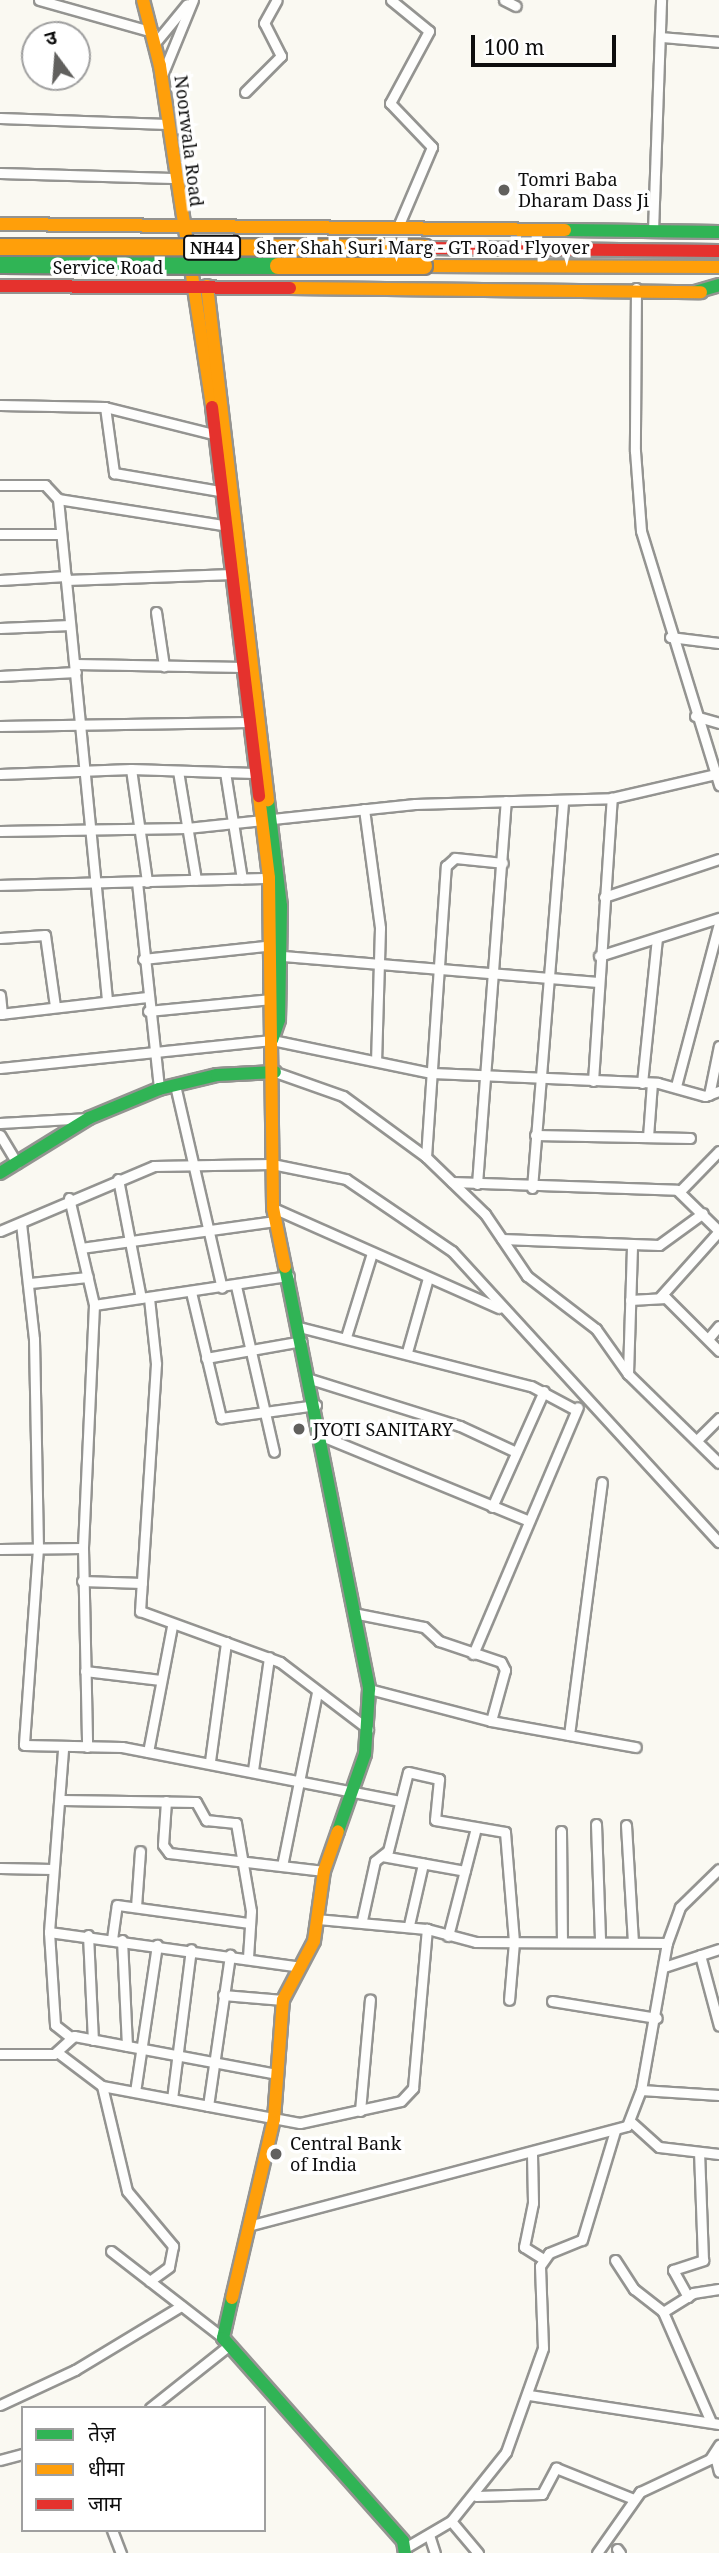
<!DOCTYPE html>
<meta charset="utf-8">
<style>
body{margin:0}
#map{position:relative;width:719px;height:2553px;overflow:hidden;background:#faf9f2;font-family:"Noto Serif","Noto Sans Devanagari",serif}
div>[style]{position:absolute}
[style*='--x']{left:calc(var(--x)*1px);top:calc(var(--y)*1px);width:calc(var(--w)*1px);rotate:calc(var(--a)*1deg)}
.roads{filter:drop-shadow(2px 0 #949491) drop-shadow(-2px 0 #949491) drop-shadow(0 2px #949491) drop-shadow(0 -2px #949491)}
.street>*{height:9px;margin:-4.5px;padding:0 4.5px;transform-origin:4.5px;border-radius:4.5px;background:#fefefd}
.fast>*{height:12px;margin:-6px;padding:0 6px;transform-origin:6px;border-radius:6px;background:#30b455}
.slow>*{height:12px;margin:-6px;padding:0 6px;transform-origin:6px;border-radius:6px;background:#ff9f0a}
.jam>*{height:12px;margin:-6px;padding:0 6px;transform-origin:6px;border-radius:6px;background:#e5322d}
.bridges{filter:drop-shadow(2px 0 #82817e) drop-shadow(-2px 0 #82817e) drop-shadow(0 2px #82817e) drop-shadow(0 -2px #82817e)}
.fast-bridge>*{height:16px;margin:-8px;padding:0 8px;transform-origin:8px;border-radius:8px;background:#30b455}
.slow-bridge>*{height:16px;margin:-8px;padding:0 8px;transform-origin:8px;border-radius:8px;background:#ff9f0a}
.dots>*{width:19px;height:19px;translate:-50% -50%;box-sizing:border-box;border:4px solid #fff;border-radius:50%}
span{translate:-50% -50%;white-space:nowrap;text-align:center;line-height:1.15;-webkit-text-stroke:7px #fff;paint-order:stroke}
.shield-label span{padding:2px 5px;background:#fff;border:2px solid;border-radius:5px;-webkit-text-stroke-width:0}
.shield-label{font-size:16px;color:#0e0e0e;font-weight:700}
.street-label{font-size:18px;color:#0e0e0e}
.poi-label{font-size:18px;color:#0e0e0e}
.left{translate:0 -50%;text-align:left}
.legend{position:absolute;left:21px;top:2406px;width:245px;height:126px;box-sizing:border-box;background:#fff;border:2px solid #9f9f9f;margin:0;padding:9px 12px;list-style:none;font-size:21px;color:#0e0e0e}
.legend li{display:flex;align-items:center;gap:14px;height:35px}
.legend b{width:35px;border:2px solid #9f9f9f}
.north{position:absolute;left:21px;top:21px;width:70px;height:70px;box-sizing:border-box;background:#fff;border:2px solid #9f9f9f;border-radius:50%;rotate:344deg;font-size:19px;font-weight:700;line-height:28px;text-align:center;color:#0e0e0e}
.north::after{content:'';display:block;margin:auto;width:24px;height:32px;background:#61605e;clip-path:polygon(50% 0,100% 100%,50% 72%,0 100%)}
.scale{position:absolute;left:471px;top:35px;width:145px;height:32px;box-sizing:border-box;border:4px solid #0e0e0e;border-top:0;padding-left:9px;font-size:21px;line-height:24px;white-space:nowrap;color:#0e0e0e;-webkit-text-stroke:5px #fff;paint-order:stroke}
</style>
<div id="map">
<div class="roads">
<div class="street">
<i style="--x:39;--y:0;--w:118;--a:15.7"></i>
<i style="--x:391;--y:0;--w:49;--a:39.2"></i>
<i style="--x:429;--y:31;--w:82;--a:118.4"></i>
<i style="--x:390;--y:103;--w:61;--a:46.3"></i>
<i style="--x:432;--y:147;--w:89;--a:113.1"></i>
<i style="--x:504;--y:0;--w:13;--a:27"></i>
<i style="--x:661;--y:37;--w:58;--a:4.9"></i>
<i style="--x:155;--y:43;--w:50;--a:-50.6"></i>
<i style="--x:163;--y:73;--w:79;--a:-67.7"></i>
<i style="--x:245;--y:92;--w:51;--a:-45"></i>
<i style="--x:281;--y:56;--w:37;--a:-117"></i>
<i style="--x:264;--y:23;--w:26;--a:-61"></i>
<i style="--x:0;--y:118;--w:167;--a:2.1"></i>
<i style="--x:0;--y:173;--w:172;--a:1.7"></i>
<i style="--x:653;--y:231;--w:231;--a:-88"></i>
<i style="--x:636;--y:288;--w:163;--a:90.4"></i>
<i style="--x:635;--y:451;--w:80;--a:85.7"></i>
<i style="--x:641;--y:531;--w:266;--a:72.9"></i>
<i style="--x:0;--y:405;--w:105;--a:1.1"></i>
<i style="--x:105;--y:407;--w:115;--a:14"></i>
<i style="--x:105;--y:407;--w:67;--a:82.2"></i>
<i style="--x:114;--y:473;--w:113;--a:9.7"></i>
<i style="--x:0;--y:485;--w:45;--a:0"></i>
<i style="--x:45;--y:485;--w:19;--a:47"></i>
<i style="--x:58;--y:499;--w:503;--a:84.41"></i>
<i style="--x:58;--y:499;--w:173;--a:9"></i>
<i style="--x:0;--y:534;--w:60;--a:0"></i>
<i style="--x:0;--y:580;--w:66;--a:-3.5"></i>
<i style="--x:66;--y:580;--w:167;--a:-2.1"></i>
<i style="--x:156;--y:612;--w:55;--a:81.6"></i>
<i style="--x:0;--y:628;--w:70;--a:-2.5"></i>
<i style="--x:670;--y:637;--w:49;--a:7"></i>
<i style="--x:75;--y:664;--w:169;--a:1"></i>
<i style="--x:0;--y:676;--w:76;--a:-3"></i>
<i style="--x:695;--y:716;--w:25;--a:16"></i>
<i style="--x:0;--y:726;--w:249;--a:-0.9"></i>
<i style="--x:131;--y:769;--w:114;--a:81.9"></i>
<i style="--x:178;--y:771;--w:110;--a:80.6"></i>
<i style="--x:225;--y:772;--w:108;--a:81"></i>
<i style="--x:0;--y:774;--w:131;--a:-2.2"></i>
<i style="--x:131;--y:769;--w:123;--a:1.9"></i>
<i style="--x:364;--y:809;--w:120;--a:82.3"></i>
<i style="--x:380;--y:928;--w:133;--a:91.7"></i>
<i style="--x:0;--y:831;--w:187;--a:-0.9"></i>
<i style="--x:187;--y:828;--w:229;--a:-6"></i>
<i style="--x:415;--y:804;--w:197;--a:-1.7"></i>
<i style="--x:612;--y:798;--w:107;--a:-13"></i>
<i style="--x:137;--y:882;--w:208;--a:83.9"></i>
<i style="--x:0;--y:885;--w:269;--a:-1.5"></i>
<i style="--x:604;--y:897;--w:121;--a:-18.3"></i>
<i style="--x:0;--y:938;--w:45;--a:-3.8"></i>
<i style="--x:45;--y:935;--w:72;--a:82"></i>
<i style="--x:283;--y:956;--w:316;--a:4.7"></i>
<i style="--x:599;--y:956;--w:126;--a:-17.6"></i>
<i style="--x:143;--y:959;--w:132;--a:-6.1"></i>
<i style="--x:0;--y:995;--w:19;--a:84"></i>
<i style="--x:148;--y:1011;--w:124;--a:-5.6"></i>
<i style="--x:0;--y:1014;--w:148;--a:-6.6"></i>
<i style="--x:0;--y:1068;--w:273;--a:-5.9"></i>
<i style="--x:272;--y:1040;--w:163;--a:11.7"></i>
<i style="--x:432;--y:1073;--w:226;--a:2.5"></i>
<i style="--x:658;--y:1083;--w:49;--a:15.5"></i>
<i style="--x:705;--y:1096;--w:15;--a:-20"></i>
<i style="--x:275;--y:1072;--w:72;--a:19.4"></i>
<i style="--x:343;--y:1096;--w:103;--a:36.3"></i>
<i style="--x:426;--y:1157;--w:82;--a:44"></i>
<i style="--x:485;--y:1214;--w:75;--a:55.9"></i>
<i style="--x:527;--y:1276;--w:87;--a:37.5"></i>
<i style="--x:596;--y:1329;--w:55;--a:54.6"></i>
<i style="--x:628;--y:1374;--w:127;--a:44.4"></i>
<i style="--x:593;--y:1081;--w:284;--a:-86.2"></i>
<i style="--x:642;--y:1083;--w:145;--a:-84.1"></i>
<i style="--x:175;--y:1085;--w:208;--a:77"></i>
<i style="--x:676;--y:1086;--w:169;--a:-75.2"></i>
<i style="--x:709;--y:1095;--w:50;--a:-78.5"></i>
<i style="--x:0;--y:1123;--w:89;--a:-3.2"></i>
<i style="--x:0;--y:1135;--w:33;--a:59"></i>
<i style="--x:535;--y:1135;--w:155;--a:1.1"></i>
<i style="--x:648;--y:1137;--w:54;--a:-85.8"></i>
<i style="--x:426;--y:1157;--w:292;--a:-86.1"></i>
<i style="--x:446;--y:866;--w:12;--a:-42"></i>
<i style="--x:455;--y:858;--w:48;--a:5.9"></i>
<i style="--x:118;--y:1179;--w:121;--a:79.1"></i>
<i style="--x:452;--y:1182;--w:225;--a:2"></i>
<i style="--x:677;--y:1190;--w:59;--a:44.3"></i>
<i style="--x:477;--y:1184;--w:384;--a:-85.7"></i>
<i style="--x:532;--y:1188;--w:389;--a:-85.4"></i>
<i style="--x:680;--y:1191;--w:56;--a:-45.7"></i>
<i style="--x:69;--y:1198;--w:110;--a:76.8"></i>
<i style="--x:94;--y:1305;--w:243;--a:92.6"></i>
<i style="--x:83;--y:1548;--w:199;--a:88.8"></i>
<i style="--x:273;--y:1208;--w:247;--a:23.9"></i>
<i style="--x:21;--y:1223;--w:117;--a:83.6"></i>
<i style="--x:34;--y:1339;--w:209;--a:88.9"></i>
<i style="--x:38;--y:1548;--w:197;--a:94.1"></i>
<i style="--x:24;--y:1745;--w:98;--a:1.2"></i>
<i style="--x:122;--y:1747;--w:283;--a:11"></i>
<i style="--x:0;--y:1231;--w:167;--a:-22.9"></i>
<i style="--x:154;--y:1166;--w:118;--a:-1"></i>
<i style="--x:272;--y:1164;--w:76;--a:11.5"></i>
<i style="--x:346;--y:1179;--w:128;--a:34.2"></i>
<i style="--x:452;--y:1251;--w:395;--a:47.5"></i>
<i style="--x:502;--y:1239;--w:157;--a:2.2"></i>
<i style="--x:659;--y:1245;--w:54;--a:-36"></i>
<i style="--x:81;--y:1248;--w:196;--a:-7.9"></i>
<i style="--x:30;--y:1283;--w:58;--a:-5.9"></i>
<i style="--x:236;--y:1286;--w:170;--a:77.1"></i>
<i style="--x:191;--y:1292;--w:130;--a:76.6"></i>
<i style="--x:221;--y:1418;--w:96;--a:-7.8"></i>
<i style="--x:660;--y:1297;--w:89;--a:-48.2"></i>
<i style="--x:149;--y:1298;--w:66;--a:83.9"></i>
<i style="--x:156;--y:1364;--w:248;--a:93.7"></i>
<i style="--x:140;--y:1611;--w:149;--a:20"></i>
<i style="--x:280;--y:1662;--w:111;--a:37.3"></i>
<i style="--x:630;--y:1300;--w:36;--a:-3"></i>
<i style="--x:666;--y:1298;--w:75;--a:45"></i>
<i style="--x:94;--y:1305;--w:197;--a:-8.5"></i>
<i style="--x:299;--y:1327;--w:239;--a:14.3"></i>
<i style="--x:531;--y:1386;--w:51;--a:28.1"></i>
<i style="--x:346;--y:1337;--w:88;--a:-72.8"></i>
<i style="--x:708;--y:1339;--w:17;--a:-50"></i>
<i style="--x:407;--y:1352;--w:77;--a:-74.2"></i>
<i style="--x:206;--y:1358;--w:97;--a:-10"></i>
<i style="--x:628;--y:1374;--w:130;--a:-88.2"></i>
<i style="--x:310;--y:1379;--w:157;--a:17.4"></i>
<i style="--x:460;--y:1426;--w:62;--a:24.9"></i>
<i style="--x:322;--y:1436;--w:222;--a:22.3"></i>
<i style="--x:697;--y:1440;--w:31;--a:-45"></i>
<i style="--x:492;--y:1507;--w:127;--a:-65.9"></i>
<i style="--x:0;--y:1549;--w:83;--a:-0.7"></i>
<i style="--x:82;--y:1581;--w:60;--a:1.9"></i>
<i style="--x:353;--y:1613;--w:72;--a:11.2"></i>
<i style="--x:424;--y:1627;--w:21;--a:43"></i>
<i style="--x:439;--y:1641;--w:65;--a:18.7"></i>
<i style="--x:501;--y:1662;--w:9;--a:63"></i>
<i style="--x:505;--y:1670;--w:53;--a:105.4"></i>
<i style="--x:473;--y:1654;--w:268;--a:-67"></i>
<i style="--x:85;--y:1671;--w:76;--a:6.8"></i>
<i style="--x:369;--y:1689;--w:126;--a:14.7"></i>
<i style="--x:491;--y:1721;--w:147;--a:10.2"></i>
<i style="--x:569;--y:1735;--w:255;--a:-82.6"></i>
<i style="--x:63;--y:1750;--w:183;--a:94.4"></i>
<i style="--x:49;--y:1932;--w:93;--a:86.3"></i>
<i style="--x:55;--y:2025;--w:18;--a:38"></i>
<i style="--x:148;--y:1752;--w:128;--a:-79.2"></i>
<i style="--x:210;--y:1761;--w:120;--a:-82.3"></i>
<i style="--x:253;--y:1770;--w:114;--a:-81.9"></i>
<i style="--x:62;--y:1800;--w:134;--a:0.9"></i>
<i style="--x:196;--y:1802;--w:21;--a:61"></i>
<i style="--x:206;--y:1820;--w:30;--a:6"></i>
<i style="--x:236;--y:1823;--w:89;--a:80.3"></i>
<i style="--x:251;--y:1911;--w:46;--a:93.7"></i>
<i style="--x:166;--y:1801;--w:44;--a:93.9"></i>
<i style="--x:163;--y:1845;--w:10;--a:53"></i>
<i style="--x:169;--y:1853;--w:156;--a:6.6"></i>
<i style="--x:596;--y:1824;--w:117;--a:88"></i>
<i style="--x:626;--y:1825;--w:117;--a:86.6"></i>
<i style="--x:561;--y:1831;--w:111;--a:89.5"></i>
<i style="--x:382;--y:1856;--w:84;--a:10.2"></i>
<i style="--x:282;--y:1866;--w:177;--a:-78.6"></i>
<i style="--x:0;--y:1868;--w:52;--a:1.1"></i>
<i style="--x:136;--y:1907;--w:56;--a:-85.9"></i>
<i style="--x:362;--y:1920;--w:60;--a:-77.6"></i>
<i style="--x:375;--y:1861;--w:16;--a:-38"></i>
<i style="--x:388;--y:1851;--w:81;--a:-75.8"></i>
<i style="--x:408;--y:1772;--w:32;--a:13"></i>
<i style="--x:439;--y:1779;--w:41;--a:95.6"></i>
<i style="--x:435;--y:1820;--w:71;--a:9.7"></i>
<i style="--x:505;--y:1832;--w:110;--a:85.3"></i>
<i style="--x:514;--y:1942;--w:58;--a:94.9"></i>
<i style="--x:409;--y:1925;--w:63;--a:-77.1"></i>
<i style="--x:427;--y:1929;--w:51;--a:14.9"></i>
<i style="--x:476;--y:1942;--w:191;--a:0.3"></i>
<i style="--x:49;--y:1932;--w:253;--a:7.9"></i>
<i style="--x:88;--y:1935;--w:105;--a:87.3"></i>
<i style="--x:448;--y:1936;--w:112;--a:-75.5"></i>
<i style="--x:112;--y:1939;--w:34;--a:-82"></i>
<i style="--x:117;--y:1905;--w:133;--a:7.8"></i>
<i style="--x:122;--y:1940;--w:106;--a:87.3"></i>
<i style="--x:700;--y:1955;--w:73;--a:75"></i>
<i style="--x:664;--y:1967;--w:58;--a:-18.1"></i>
<i style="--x:223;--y:1995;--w:60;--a:4.8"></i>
<i style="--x:552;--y:2001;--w:106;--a:9.2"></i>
<i style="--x:57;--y:2052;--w:56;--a:37.1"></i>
<i style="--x:102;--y:2086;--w:201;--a:10.6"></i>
<i style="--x:300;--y:2123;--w:103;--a:-12.3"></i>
<i style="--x:401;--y:2101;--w:18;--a:-47"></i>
<i style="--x:413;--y:2088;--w:160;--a:-85"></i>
<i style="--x:427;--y:1929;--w:110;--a:-174.8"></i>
<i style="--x:0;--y:2054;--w:54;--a:0"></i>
<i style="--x:54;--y:2054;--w:27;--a:-42"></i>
<i style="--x:74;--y:2036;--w:207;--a:10.6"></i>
<i style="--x:102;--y:2086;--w:108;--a:76.6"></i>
<i style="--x:127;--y:2191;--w:72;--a:50.1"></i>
<i style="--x:173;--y:2246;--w:21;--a:101"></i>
<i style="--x:169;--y:2267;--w:24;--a:144"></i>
<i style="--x:641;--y:2090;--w:78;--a:3.7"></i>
<i style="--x:135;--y:2092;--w:149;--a:-81.5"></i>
<i style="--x:172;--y:2099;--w:151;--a:-82.8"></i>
<i style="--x:208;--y:2106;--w:153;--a:-81.7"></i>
<i style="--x:360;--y:2111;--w:112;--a:-84.9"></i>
<i style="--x:630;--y:2121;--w:39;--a:42"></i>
<i style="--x:659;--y:2147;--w:60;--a:6.7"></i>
<i style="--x:532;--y:2154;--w:49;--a:88.8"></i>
<i style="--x:533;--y:2203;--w:45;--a:101.6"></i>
<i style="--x:524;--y:2247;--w:22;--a:32"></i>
<i style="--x:248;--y:2226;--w:392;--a:-14.8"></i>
<i style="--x:627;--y:2126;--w:39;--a:-69"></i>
<i style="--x:641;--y:2090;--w:149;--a:-80"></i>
<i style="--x:667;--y:1943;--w:38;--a:-70"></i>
<i style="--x:680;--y:1907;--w:54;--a:-44.3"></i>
<i style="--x:111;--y:2251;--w:142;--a:37.8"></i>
<i style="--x:615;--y:2260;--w:35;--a:57"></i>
<i style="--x:634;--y:2289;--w:37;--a:38"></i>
<i style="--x:663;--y:2312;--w:120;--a:66.4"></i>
<i style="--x:688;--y:2297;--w:31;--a:-119"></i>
<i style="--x:673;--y:2270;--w:32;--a:-18"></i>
<i style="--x:703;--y:2260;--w:108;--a:-92.1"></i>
<i style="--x:663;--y:2312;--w:36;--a:-32"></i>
<i style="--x:693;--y:2293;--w:26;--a:-9"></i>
<i style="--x:529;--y:2395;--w:192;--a:8.7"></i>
<i style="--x:0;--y:2405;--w:83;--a:-25"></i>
<i style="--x:75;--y:2370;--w:124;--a:-31.1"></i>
<i style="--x:150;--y:2408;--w:98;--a:-38.4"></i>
<i style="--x:715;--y:2456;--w:16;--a:76"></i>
<i style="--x:0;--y:2460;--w:24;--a:-15"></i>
<i style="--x:476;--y:2496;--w:66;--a:-1.7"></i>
<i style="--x:542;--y:2494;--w:30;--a:-62"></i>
<i style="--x:556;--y:2468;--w:84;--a:21.7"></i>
<i style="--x:451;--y:2521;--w:42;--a:49.8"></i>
<i style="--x:112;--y:2530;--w:25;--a:69"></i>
<i style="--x:429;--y:2535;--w:19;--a:72"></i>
<i style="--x:405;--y:2548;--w:53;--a:-30.4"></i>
<i style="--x:451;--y:2521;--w:88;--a:-51.4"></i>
<i style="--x:506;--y:2452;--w:110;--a:-70.4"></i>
<i style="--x:543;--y:2348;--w:82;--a:-92.1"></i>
<i style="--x:540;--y:2266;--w:16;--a:-55"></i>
<i style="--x:549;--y:2253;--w:35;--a:-22"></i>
<i style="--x:582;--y:2240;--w:114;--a:-73.2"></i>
<i style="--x:617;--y:2549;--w:5;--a:53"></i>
<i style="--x:597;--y:2553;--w:75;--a:-54.8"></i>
<i style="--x:640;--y:2492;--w:77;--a:-25.2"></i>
<i style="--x:710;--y:2459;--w:17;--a:-57"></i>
</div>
<div class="fast">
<i style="--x:565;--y:230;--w:154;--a:0.7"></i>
<i style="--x:695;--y:292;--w:25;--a:-16"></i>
<i style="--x:268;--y:800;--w:107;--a:83"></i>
<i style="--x:281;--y:906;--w:114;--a:91"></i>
<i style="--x:279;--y:1020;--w:21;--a:109"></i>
<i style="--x:0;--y:1173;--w:105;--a:-31.7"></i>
<i style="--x:89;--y:1118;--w:76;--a:-22.5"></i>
<i style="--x:159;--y:1089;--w:60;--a:-13.6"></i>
<i style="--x:217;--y:1075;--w:58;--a:-3"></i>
<i style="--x:285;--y:1267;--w:430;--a:78.7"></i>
<i style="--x:369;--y:1689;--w:65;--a:93.5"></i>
<i style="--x:365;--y:1754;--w:82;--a:109.3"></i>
<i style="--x:232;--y:2298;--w:41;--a:102.7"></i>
<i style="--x:223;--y:2338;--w:271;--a:48.4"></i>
<i style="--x:403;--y:2541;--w:12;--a:81"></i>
</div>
<div class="slow">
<i style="--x:143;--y:0;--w:68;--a:75.6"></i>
<i style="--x:160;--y:66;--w:345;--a:81.3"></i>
<i style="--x:0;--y:224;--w:565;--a:0.61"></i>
<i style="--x:424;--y:266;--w:295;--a:0.2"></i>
<i style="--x:207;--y:286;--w:518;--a:83.23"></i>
<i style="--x:290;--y:288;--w:411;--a:0.6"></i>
<i style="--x:259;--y:796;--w:83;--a:83"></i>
<i style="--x:269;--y:878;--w:330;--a:89.3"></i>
<i style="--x:273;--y:1208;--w:60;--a:78.5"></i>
<i style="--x:232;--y:2298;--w:184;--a:-76.8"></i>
<i style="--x:274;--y:2119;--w:119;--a:-85.7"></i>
<i style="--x:283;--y:2000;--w:67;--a:-62.3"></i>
<i style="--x:314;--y:1941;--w:71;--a:-81.9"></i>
<i style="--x:324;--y:1871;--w:42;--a:-70.7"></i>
</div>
<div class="jam">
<i style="--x:425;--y:248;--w:294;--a:0.6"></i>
<i style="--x:0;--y:286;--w:290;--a:0.4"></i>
<i style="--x:212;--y:407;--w:392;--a:83.1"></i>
</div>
</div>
<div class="bridges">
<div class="fast-bridge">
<i style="--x:0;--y:265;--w:278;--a:0.2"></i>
</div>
<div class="slow-bridge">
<i style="--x:0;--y:247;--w:425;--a:0.1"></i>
<i style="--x:278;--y:266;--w:146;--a:0"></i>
</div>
</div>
<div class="dots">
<i style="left:504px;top:190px;background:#61605e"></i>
<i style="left:299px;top:1429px;background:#61605e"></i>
<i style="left:276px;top:2154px;background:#61605e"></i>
</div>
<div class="shield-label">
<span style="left:212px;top:248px">NH44</span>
</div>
<div class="street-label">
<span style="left:189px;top:141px;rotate:83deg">Noorwala Road</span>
<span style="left:423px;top:247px">Sher Shah Suri Marg - GT Road Flyover</span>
<span style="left:108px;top:267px">Service Road</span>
</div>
<div class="poi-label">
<span class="left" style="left:518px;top:190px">Tomri Baba<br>Dharam Dass Ji</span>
<span class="left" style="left:313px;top:1429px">JYOTI SANITARY</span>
<span class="left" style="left:290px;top:2154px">Central Bank<br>of India</span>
</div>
<ul class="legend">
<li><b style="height:9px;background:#30b455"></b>तेज़</li>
<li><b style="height:9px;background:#ff9f0a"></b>धीमा</li>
<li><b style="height:9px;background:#e5322d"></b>जाम</li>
</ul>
<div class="north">उ</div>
<div class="scale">100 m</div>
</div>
